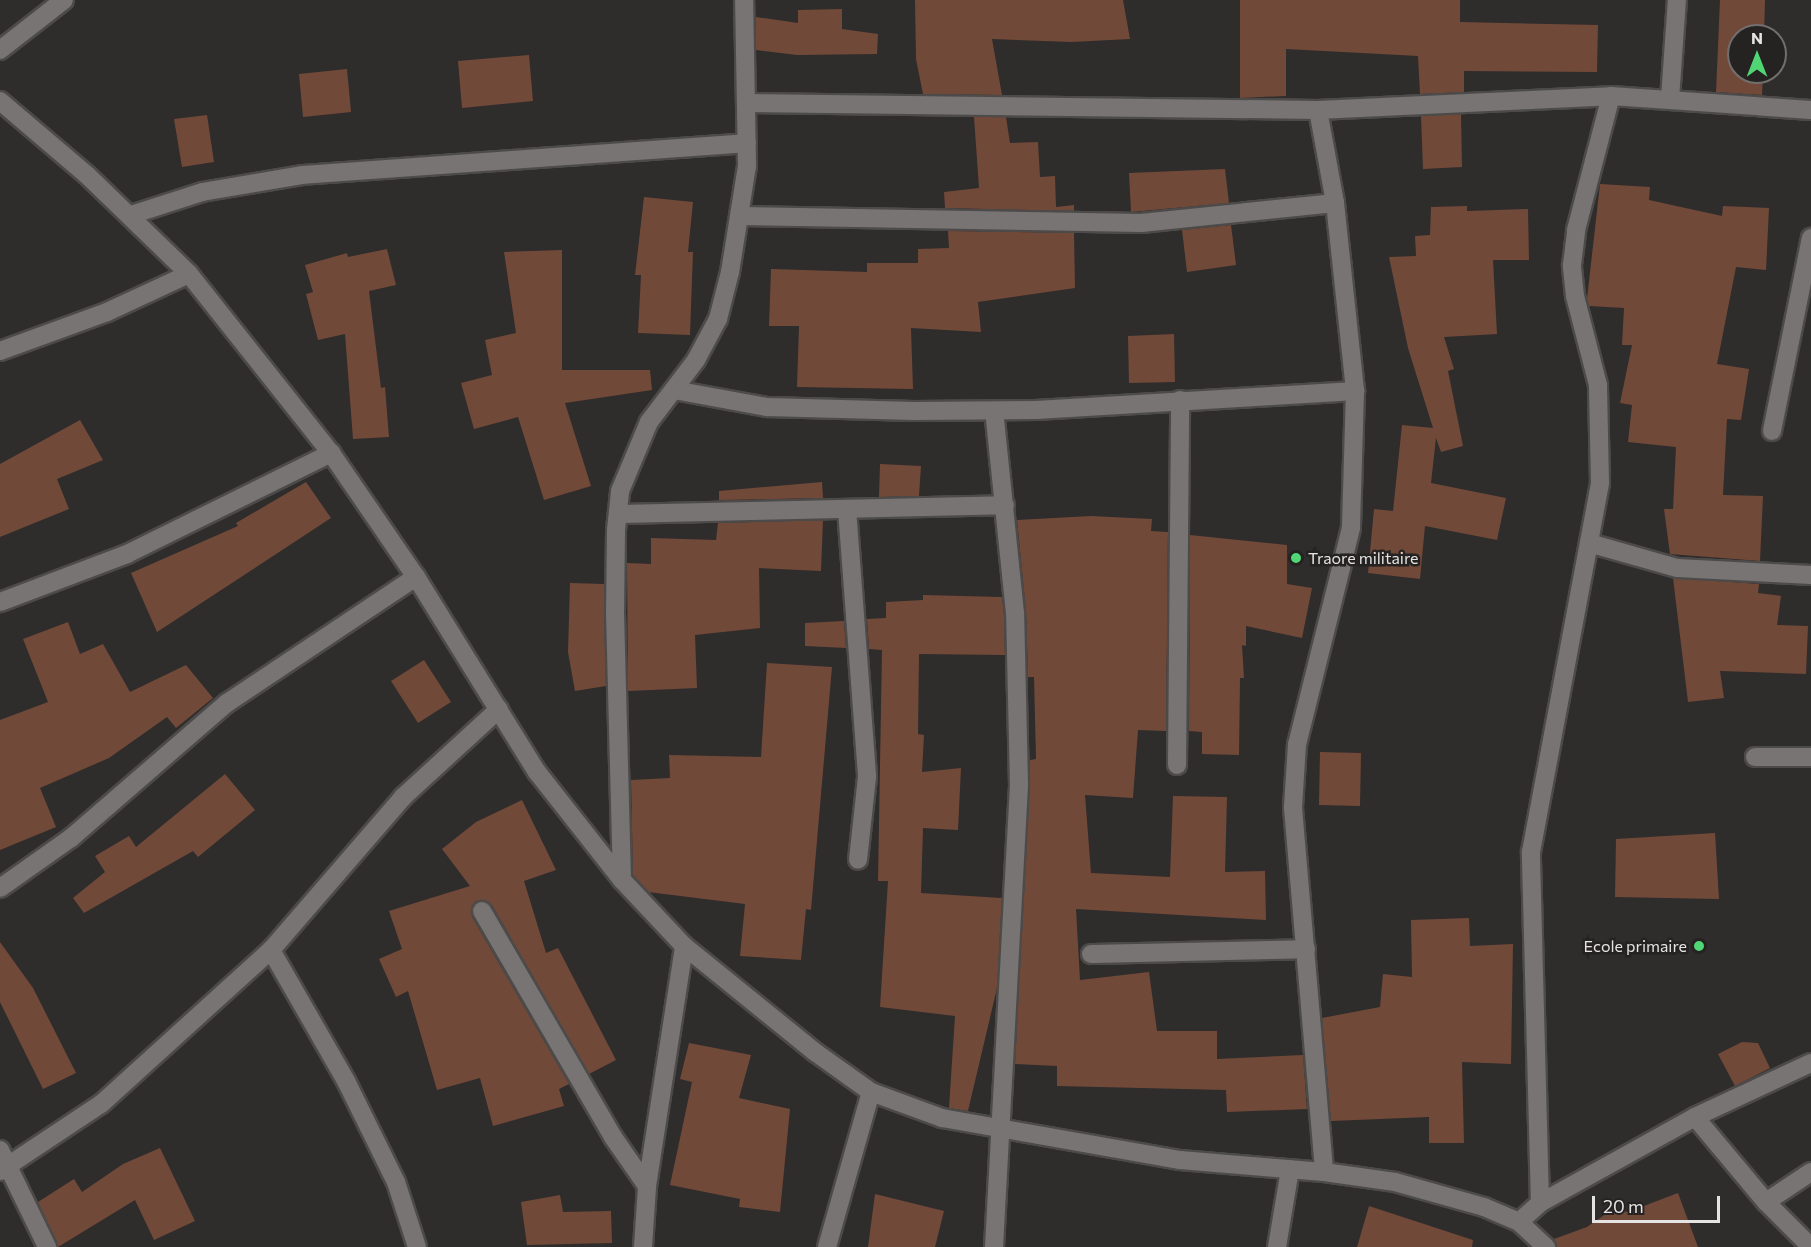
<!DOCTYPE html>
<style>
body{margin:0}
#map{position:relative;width:1811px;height:1247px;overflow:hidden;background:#2f2c2c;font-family:Commissioner,sans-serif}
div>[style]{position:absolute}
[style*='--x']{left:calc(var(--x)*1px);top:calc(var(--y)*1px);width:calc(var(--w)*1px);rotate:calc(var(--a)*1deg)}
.building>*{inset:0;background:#714939}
.roads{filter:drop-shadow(2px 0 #4d4a4a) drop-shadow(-2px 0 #4d4a4a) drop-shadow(0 2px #4d4a4a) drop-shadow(0 -2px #4d4a4a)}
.minor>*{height:18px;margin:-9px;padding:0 9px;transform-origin:9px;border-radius:9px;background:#787474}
.dots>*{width:16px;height:16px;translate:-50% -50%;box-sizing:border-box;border:3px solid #252222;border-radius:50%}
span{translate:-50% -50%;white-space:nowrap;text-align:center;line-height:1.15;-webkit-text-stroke:5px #252222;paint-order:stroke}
.poi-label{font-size:16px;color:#e5e3e3}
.left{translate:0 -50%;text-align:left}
.right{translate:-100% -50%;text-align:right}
.north{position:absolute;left:1727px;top:24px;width:60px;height:60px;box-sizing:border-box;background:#252222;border:2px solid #726f6f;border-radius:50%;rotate:0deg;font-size:16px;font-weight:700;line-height:24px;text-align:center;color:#e5e3e3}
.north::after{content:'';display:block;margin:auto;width:21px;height:27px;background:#50d674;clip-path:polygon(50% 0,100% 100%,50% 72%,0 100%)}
.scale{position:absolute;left:1592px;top:1196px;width:128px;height:27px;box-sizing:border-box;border:3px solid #e5e3e3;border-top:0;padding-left:8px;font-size:18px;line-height:21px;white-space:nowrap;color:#e5e3e3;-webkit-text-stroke:4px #252222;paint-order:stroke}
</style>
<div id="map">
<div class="building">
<i style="clip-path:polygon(915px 0,1123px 0,1130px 39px,1071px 42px,992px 39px,1002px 95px,923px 94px,916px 59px)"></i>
<i style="clip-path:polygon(1240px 0,1460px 0,1460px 22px,1598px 25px,1597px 72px,1464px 71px,1464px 92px,1420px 94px,1418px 56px,1286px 49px,1286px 96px,1240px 98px)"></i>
<i style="clip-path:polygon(1720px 0,1765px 0,1764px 36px,1739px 36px,1739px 72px,1763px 72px,1762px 95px,1716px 92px)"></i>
<i style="clip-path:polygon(842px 9px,842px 29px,878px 34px,877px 54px,797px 55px,756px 50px,756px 17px,798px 23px,798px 10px)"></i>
<i style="clip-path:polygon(529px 55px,533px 101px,462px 108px,458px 61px)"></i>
<i style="clip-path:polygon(347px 69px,351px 112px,303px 117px,299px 74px)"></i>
<i style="clip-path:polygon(1461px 114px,1462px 167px,1423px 169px,1421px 116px)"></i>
<i style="clip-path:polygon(207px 115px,214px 162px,182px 167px,174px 119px)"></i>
<i style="clip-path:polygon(974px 117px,1006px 117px,1010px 143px,1038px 142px,1040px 177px,1055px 176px,1056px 207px,1074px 205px,1074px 211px,945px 208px,944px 192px,979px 188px)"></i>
<i style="clip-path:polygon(1225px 169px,1229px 203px,1131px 212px,1129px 173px)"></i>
<i style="clip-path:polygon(1600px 184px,1650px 187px,1649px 200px,1722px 216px,1723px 206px,1769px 208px,1766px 270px,1736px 267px,1717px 364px,1749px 369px,1741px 420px,1727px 419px,1723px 495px,1763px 496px,1760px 561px,1670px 554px,1664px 509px,1673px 509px,1676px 447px,1628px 442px,1632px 405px,1620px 403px,1632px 345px,1622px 345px,1624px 308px,1589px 306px,1587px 299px)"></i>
<i style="clip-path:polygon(644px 197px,693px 202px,688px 252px,693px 252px,690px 335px,638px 333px,641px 275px,635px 275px)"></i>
<i style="clip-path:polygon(1467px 206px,1467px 211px,1528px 209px,1529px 260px,1493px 260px,1497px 334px,1444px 337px,1454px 369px,1448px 371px,1463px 446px,1441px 452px,1436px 438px,1431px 483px,1506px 498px,1497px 540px,1425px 526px,1420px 579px,1368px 573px,1374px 509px,1393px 511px,1402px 425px,1433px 428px,1408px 348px,1389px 257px,1416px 256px,1415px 236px,1430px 235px,1431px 207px)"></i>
<i style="clip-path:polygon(1231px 225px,1236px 265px,1187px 272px,1182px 230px)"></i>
<i style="clip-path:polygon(948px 231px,1074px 233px,1075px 288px,978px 302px,981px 332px,911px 328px,913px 389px,797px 387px,799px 326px,769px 326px,771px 269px,867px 272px,867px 263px,918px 263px,918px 249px,949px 248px)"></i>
<i style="clip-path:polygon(387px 249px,396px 285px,369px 291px,381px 388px,385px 387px,389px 437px,353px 439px,345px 334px,318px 340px,306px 294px,313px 292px,305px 265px,347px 253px,348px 257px)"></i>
<i style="clip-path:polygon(562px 250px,562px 370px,650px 370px,652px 390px,565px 403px,591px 486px,544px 500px,518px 417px,474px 429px,461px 383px,492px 375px,485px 340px,516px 333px,504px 252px)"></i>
<i style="clip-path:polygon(1174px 334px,1175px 382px,1129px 383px,1128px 336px)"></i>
<i style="clip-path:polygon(80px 420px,103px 460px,57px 479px,69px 509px,0 537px,0 464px)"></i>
<i style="clip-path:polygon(880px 464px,921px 466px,919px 496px,879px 497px)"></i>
<i style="clip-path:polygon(306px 482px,331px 518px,157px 632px,131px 573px,238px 526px,236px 523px)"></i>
<i style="clip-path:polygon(822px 482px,823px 498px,719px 500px,719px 491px)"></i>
<i style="clip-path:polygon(1091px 516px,1152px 519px,1151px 531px,1168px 532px,1166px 731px,1138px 730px,1133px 798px,1085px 795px,1091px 873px,1170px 877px,1173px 796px,1227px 797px,1225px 872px,1265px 871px,1266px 920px,1076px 909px,1080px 980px,1149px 972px,1157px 1031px,1217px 1031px,1217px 1059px,1303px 1055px,1307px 1109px,1227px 1112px,1226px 1090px,1057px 1086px,1057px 1066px,1015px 1064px,1030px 760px,1036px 759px,1034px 677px,1028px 677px,1026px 612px,1017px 520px)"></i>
<i style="clip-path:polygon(823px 520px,821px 571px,759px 568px,760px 628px,695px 635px,697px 688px,628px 691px,627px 563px,651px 564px,651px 538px,716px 540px,718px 523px)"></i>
<i style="clip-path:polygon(1190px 535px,1287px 545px,1287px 584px,1312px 588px,1302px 638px,1246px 626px,1246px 646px,1242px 645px,1244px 678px,1240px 678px,1239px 755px,1202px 754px,1202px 732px,1189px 731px)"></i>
<i style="clip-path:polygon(1673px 578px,1759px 584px,1758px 593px,1781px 596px,1777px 625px,1808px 626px,1806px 674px,1720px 671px,1724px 698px,1688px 702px)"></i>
<i style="clip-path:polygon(570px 583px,604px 584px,606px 686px,575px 691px,568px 652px)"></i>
<i style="clip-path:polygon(923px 595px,1002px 597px,1004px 614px,1005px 655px,919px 654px,918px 734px,924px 735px,922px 772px,961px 768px,958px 830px,923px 828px,921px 893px,1002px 898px,997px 988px,968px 1111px,949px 1108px,955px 1016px,880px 1007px,888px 881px,878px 881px,882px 650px,869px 649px,867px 619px,886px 618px,886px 602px,923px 600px)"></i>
<i style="clip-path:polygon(844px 621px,846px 648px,805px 646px,805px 623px)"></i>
<i style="clip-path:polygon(68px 622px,80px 654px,103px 644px,130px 692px,186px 665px,213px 698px,176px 728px,167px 717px,109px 758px,40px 788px,56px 827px,0 850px,0 720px,48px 702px,23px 639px)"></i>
<i style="clip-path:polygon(424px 660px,451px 702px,418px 723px,391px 681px)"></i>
<i style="clip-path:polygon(767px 663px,832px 667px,811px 910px,806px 909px,801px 960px,740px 956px,745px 904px,648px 892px,633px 875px,631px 780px,670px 778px,669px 755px,761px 757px)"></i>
<i style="clip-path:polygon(1320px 752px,1361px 753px,1360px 806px,1319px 805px)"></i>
<i style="clip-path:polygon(225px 774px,255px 810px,198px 857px,193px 851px,84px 913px,73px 898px,105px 872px,95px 856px,129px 836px,136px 847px)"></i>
<i style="clip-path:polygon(522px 800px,556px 870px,524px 881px,546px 953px,558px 948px,616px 1060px,589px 1074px,492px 905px,477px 901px,472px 906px,472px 917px,569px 1084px,559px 1089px,564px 1106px,493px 1126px,480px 1078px,437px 1090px,408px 991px,396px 997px,379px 959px,402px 949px,389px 911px,470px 886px,442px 849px,476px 822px)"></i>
<i style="clip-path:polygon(1715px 833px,1719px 899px,1615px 897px,1616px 839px)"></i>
<i style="clip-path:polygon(1469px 918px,1470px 946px,1513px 944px,1511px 1064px,1462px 1062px,1464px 1143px,1429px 1143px,1429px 1117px,1331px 1121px,1322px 1018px,1380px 1007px,1383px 974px,1412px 977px,1411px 920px)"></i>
<i style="clip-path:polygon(0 942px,33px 988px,76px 1073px,43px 1089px,0 1002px)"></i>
<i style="clip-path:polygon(1742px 1042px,1758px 1043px,1770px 1068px,1735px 1086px,1718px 1054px)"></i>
<i style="clip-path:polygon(689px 1043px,751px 1055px,739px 1098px,790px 1109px,780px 1212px,739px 1207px,740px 1199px,670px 1185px,692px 1082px,680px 1079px)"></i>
<i style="clip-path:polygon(160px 1148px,195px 1221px,154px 1240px,135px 1200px,58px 1247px,38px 1202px,74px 1179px,82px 1192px,123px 1164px)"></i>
<i style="clip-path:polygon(1678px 1193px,1698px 1247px,1557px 1247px,1554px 1239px,1587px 1227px,1613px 1209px,1628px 1212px)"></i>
<i style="clip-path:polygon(875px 1194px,944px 1211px,935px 1247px,868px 1247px)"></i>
<i style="clip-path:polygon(560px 1195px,563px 1212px,611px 1211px,612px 1243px,527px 1245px,521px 1202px)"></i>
<i style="clip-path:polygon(1369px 1206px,1473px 1240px,1472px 1247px,1357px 1247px)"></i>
</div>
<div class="roads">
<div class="minor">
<i style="--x:0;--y:50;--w:81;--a:-38"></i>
<i style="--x:1670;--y:99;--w:99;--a:-86"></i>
<i style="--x:0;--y:101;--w:114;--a:40.4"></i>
<i style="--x:87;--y:175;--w:142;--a:44.1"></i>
<i style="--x:189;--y:274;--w:228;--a:51.6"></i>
<i style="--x:331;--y:453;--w:150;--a:55.6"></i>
<i style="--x:416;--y:577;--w:229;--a:58.2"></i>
<i style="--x:537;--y:772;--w:137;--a:51.8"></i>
<i style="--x:622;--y:880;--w:91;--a:46.8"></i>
<i style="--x:684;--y:946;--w:169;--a:39"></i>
<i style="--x:815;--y:1052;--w:69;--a:35.5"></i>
<i style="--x:871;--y:1092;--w:76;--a:20.1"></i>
<i style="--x:942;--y:1118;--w:242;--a:10"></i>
<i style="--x:1180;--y:1160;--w:144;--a:4.8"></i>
<i style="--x:1324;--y:1172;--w:72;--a:8"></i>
<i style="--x:1395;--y:1182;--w:92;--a:15.7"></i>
<i style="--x:1484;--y:1207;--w:38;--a:23"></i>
<i style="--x:1519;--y:1222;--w:37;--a:43"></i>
<i style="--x:747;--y:103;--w:571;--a:0.7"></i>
<i style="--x:1318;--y:110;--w:293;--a:-2.7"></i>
<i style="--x:1611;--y:96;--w:200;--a:4"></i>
<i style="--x:1318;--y:110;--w:95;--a:79.6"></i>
<i style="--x:1335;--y:203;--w:189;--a:83.9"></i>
<i style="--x:1355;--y:391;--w:137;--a:91.7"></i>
<i style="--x:1351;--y:528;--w:223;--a:104"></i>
<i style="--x:1297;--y:744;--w:64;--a:93.6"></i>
<i style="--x:1293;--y:808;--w:365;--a:85.1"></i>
<i style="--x:131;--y:215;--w:75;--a:-17.9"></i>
<i style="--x:202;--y:192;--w:101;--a:-9.6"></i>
<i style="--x:302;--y:175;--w:446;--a:-4.1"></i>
<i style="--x:741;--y:216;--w:400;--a:1"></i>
<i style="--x:1141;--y:223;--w:195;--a:-5.9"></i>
<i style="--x:0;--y:351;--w:114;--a:-20"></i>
<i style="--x:107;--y:312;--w:90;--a:-24.9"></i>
<i style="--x:674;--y:390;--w:95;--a:10.4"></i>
<i style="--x:767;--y:407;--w:147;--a:1.6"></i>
<i style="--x:914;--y:411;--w:122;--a:-0.5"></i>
<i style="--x:1036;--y:410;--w:320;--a:-3.4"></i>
<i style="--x:1772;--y:431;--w:197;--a:-78.6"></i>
<i style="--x:847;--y:509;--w:269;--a:85.7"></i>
<i style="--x:867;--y:777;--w:83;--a:96.2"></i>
<i style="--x:618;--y:514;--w:387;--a:-1.3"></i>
<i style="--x:1589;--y:543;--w:91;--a:15.9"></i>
<i style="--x:1677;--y:568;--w:134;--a:3"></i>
<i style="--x:0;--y:602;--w:136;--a:-20.7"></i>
<i style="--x:127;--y:554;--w:228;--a:-26.3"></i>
<i style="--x:1755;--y:757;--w:56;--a:0"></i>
<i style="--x:1177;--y:765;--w:365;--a:-89.5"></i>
<i style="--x:622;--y:880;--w:267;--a:-91.5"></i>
<i style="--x:615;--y:613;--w:83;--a:-89.3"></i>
<i style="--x:616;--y:530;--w:39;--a:-84"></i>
<i style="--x:620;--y:491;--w:75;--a:-67.2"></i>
<i style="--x:649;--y:422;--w:78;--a:-52.8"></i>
<i style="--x:696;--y:360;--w:47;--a:-61.8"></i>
<i style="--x:718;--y:319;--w:49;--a:-75.7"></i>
<i style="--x:730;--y:272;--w:107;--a:-80.9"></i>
<i style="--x:747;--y:166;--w:166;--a:-91"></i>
<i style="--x:0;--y:888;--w:87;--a:-35.2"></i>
<i style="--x:71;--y:838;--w:206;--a:-40.9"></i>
<i style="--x:227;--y:703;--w:227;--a:-33.7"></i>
<i style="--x:482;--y:911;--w:261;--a:59.9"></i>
<i style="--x:613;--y:1137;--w:60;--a:55.2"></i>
<i style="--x:271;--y:950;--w:151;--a:60.2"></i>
<i style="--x:346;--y:1081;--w:113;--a:63.7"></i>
<i style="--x:396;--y:1182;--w:68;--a:72.1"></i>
<i style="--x:1091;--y:954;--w:215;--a:-1.3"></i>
<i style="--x:1695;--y:1117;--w:111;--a:50.1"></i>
<i style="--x:1766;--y:1202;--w:64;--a:45"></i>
<i style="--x:0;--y:1150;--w:108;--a:64.1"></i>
<i style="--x:0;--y:1171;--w:121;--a:-33.6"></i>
<i style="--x:101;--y:1104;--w:229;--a:-42.2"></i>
<i style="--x:271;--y:950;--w:202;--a:-49.2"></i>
<i style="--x:403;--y:797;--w:130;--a:-42.5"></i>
<i style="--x:1766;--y:1202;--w:54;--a:-33.7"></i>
<i style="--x:1540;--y:1203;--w:177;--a:-29"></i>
<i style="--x:1695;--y:1117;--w:128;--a:-25"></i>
<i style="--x:1519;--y:1222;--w:28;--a:-42"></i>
<i style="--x:1540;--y:1203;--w:351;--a:-91.5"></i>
<i style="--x:1531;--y:852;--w:375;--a:-79.4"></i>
<i style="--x:1600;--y:483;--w:98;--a:-91.2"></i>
<i style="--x:1598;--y:385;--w:92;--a:-104.5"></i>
<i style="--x:1575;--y:296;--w:31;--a:-96"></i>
<i style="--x:1572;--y:265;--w:35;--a:-83"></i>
<i style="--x:1576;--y:230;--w:138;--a:-75.4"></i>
<i style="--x:643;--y:1247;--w:61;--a:-86.2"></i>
<i style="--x:647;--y:1186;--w:243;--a:-81.2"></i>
<i style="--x:827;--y:1247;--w:161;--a:-74.2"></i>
<i style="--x:994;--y:1247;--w:463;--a:-86.9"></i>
<i style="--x:1019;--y:785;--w:172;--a:-91.3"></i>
<i style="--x:1015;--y:613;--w:203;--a:-95.9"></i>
<i style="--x:1277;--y:1247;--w:79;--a:-80.5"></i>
</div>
</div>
<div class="dots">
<i style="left:1296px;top:558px;background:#50d674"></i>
<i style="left:1699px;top:946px;background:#50d674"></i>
</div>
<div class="poi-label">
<span class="left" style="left:1308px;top:558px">Traore militaire</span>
<span class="right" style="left:1687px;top:946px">Ecole primaire</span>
</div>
<div class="north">N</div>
<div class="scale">20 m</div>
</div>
